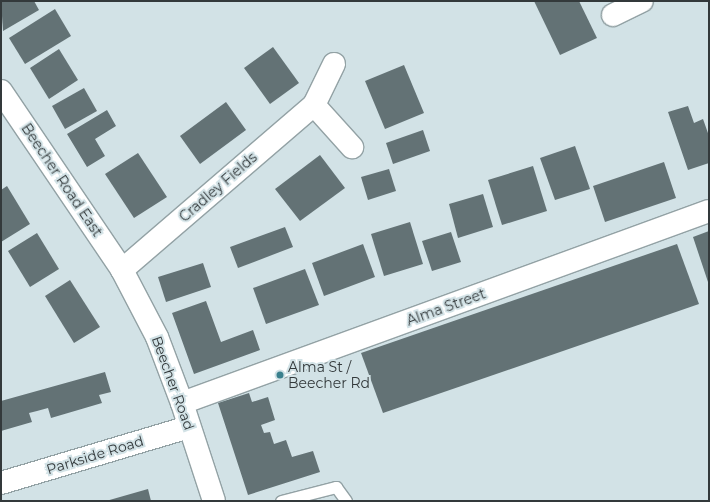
<!DOCTYPE html>
<style>
body{margin:0}
#map{position:relative;width:710px;height:502px;overflow:hidden;background:#d2e2e6;font-family:Montserrat,sans-serif}
div>[style]{position:absolute}
[style*='--x']{left:calc(var(--x)*1px);top:calc(var(--y)*1px);width:calc(var(--w)*1px);rotate:calc(var(--a)*1deg)}
.building>*{inset:0;background:#637275}
.roads{filter:drop-shadow(1px 0 #93a2a5) drop-shadow(-1px 0 #93a2a5) drop-shadow(0 1px #93a2a5) drop-shadow(0 -1px #93a2a5)}
.lane>*{height:11px;margin:-5.5px;padding:0 5.5px;transform-origin:5.5px;border-radius:5.5px;background:#fff}
.street>*{height:22px;margin:-11px;padding:0 11px;transform-origin:11px;border-radius:11px;background:#fff}
.secondary>*{height:22px;margin:-11px;padding:0 11px;transform-origin:11px;border-radius:11px;background:#fff}
.dots>*{width:11px;height:11px;translate:-50% -50%;box-sizing:border-box;border:2px solid #d2e2e6;border-radius:50%}
span{translate:-50% -50%;white-space:nowrap;text-align:center;line-height:1.15;-webkit-text-stroke:4px #d2e2e6;paint-order:stroke}
.street-label{font-size:14px;color:#33393b}
.poi-label{font-size:14px;color:#33393b}
.left{translate:0 -50%;text-align:left}
.frame{position:absolute;inset:0;border:2px solid #33393b;pointer-events:none}
</style>
<div id="map">
<div class="building">
<i style="clip-path:polygon(1px 1px,34px 1px,39px 10px,3px 31px)"></i>
<i style="clip-path:polygon(534px 1px,579px 1px,597px 38px,560px 55px)"></i>
<i style="clip-path:polygon(55px 9px,71px 36px,25px 64px,9px 38px)"></i>
<i style="clip-path:polygon(273px 47px,299px 83px,270px 104px,244px 68px)"></i>
<i style="clip-path:polygon(59px 49px,78px 80px,49px 99px,30px 68px)"></i>
<i style="clip-path:polygon(404px 65px,424px 113px,385px 129px,365px 81px)"></i>
<i style="clip-path:polygon(84px 88px,97px 111px,65px 129px,52px 106px)"></i>
<i style="clip-path:polygon(226px 102px,246px 130px,200px 164px,180px 136px)"></i>
<i style="clip-path:polygon(688px 106px,694px 123px,703px 119px,709px 136px,709px 163px,688px 170px,668px 112px)"></i>
<i style="clip-path:polygon(107px 110px,116px 126px,95px 139px,105px 156px,87px 167px,67px 134px)"></i>
<i style="clip-path:polygon(423px 130px,430px 151px,393px 164px,386px 143px)"></i>
<i style="clip-path:polygon(575px 146px,590px 189px,555px 200px,540px 158px)"></i>
<i style="clip-path:polygon(138px 153px,167px 197px,134px 218px,105px 174px)"></i>
<i style="clip-path:polygon(320px 155px,345px 188px,300px 221px,275px 189px)"></i>
<i style="clip-path:polygon(664px 162px,676px 198px,605px 222px,593px 186px)"></i>
<i style="clip-path:polygon(533px 166px,547px 211px,502px 225px,488px 180px)"></i>
<i style="clip-path:polygon(389px 169px,396px 191px,368px 200px,361px 177px)"></i>
<i style="clip-path:polygon(7px 186px,30px 224px,1px 242px,1px 190px)"></i>
<i style="clip-path:polygon(483px 194px,493px 227px,458px 238px,449px 204px)"></i>
<i style="clip-path:polygon(410px 222px,423px 264px,384px 276px,371px 234px)"></i>
<i style="clip-path:polygon(285px 227px,293px 247px,238px 268px,230px 247px)"></i>
<i style="clip-path:polygon(709px 231px,709px 285px,693px 237px)"></i>
<i style="clip-path:polygon(451px 232px,461px 262px,432px 271px,422px 241px)"></i>
<i style="clip-path:polygon(37px 233px,59px 269px,30px 287px,8px 251px)"></i>
<i style="clip-path:polygon(363px 244px,375px 277px,324px 296px,312px 263px)"></i>
<i style="clip-path:polygon(677px 244px,699px 304px,383px 413px,361px 353px)"></i>
<i style="clip-path:polygon(203px 263px,211px 287px,166px 302px,158px 277px)"></i>
<i style="clip-path:polygon(305px 269px,319px 305px,266px 324px,253px 288px)"></i>
<i style="clip-path:polygon(70px 280px,100px 327px,74px 343px,45px 296px)"></i>
<i style="clip-path:polygon(206px 301px,221px 342px,253px 330px,260px 350px,194px 374px,172px 313px)"></i>
<i style="clip-path:polygon(105px 372px,111px 392px,99px 395px,102px 403px,51px 418px,48px 408px,37px 411px,29px 413px,32px 422px,1px 431px,1px 401px)"></i>
<i style="clip-path:polygon(249px 393px,252px 402px,268px 397px,275px 420px,261px 425px,264px 433px,270px 432px,274px 444px,286px 440px,292px 457px,313px 451px,320px 472px,248px 495px,218px 403px)"></i>
<i style="clip-path:polygon(148px 489px,151px 501px,106px 501px)"></i>
</div>
<div class="roads">
<div class="lane">
<i style="--x:281;--y:501;--w:57;--a:-14.3"></i>
<i style="--x:336;--y:487;--w:17;--a:54"></i>
</div>
<div class="street">
<i style="--x:613;--y:15;--w:32;--a:-26"></i>
<i style="--x:334;--y:64;--w:46;--a:116"></i>
<i style="--x:314;--y:105;--w:57;--a:47.9"></i>
<i style="--x:122;--y:270;--w:253;--a:-40.7"></i>
<i style="--x:182;--y:403;--w:561;--a:-20.02"></i>
<i style="--x:1;--y:483;--w:196;--a:-16.6"></i>
</div>
<div class="secondary">
<i style="--x:1;--y:91;--w:216;--a:55.9"></i>
<i style="--x:122;--y:270;--w:76;--a:62.4"></i>
<i style="--x:157;--y:337;--w:71;--a:69.3"></i>
<i style="--x:182;--y:403;--w:103;--a:71.9"></i>
</div>
</div>
<div class="dots">
<i style="left:280px;top:375px;background:#3b808d"></i>
</div>
<div class="street-label">
<span style="left:62px;top:180px;rotate:56deg">Beecher Road East</span>
<span style="left:218px;top:187px;rotate:-41deg">Cradley Fields</span>
<span style="left:446px;top:307px;rotate:-20deg">Alma Street</span>
<span style="left:173px;top:383px;rotate:70deg">Beecher Road</span>
<span style="left:95px;top:455px;rotate:-17deg">Parkside Road</span>
</div>
<div class="poi-label">
<span class="left" style="left:288px;top:375px">Alma St /<br>Beecher Rd</span>
</div>
<div class="frame"></div>
</div>
